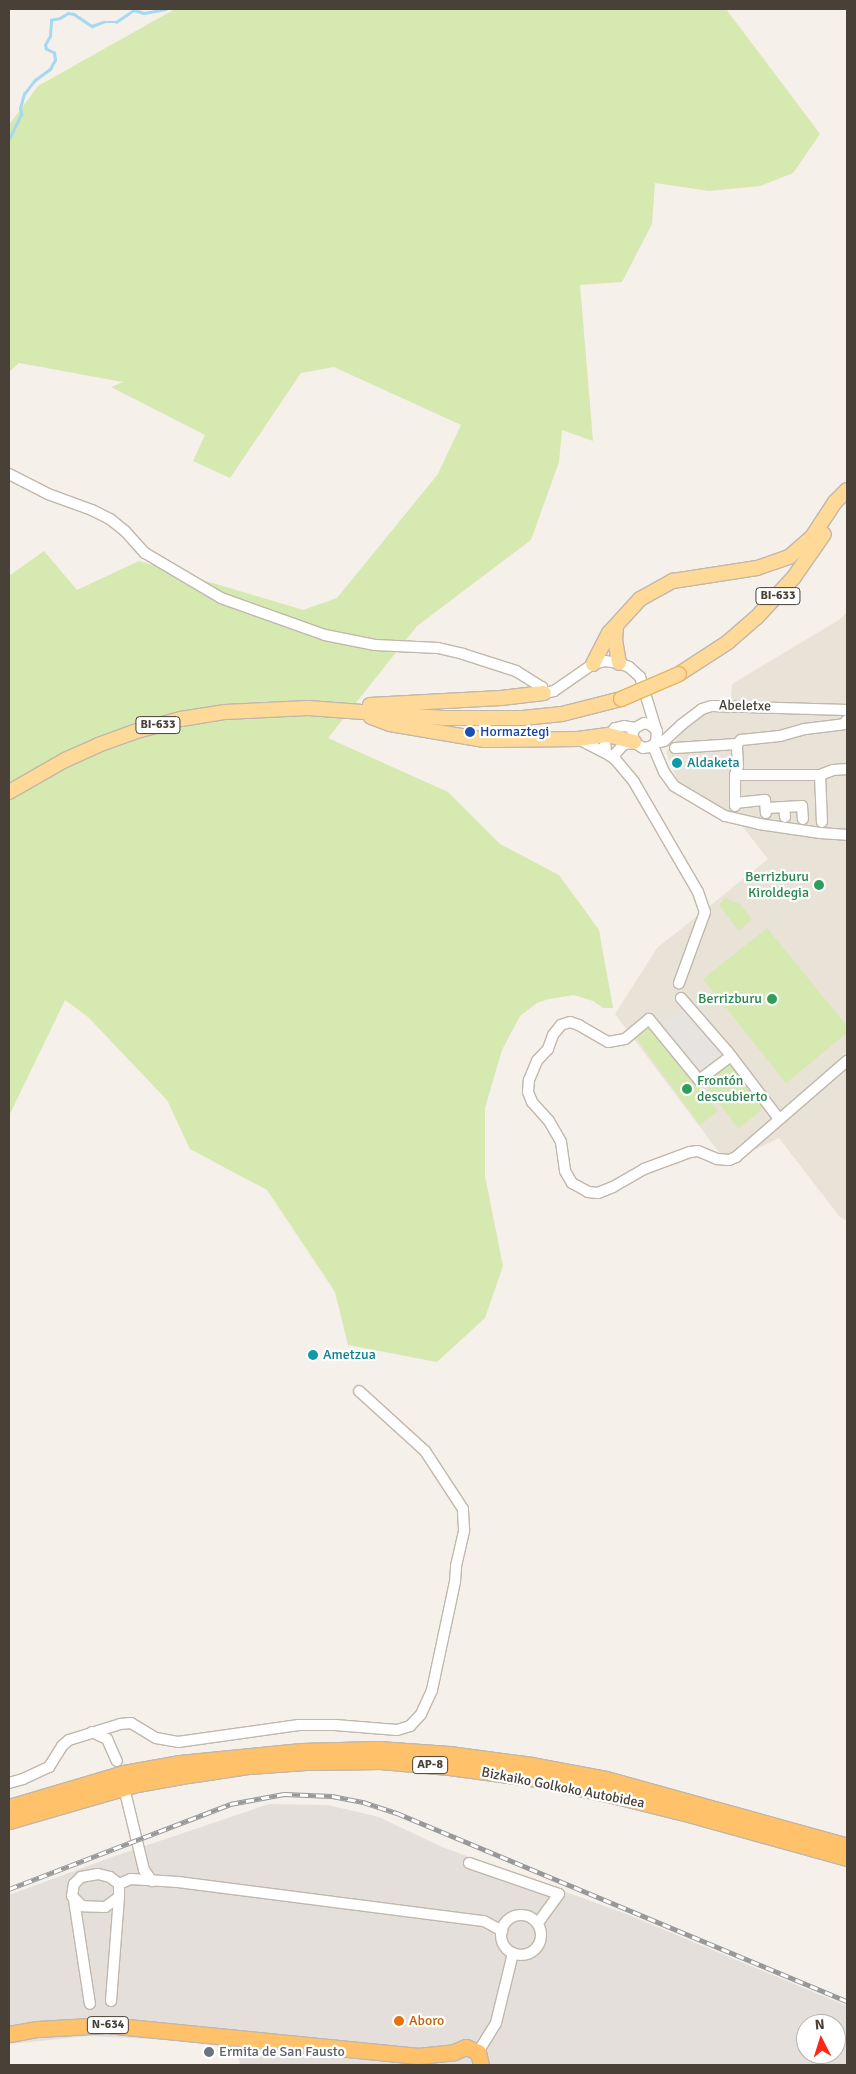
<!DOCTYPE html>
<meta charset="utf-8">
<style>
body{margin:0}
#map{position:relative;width:856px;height:2074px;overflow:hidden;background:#f5f0e9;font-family:Signika,sans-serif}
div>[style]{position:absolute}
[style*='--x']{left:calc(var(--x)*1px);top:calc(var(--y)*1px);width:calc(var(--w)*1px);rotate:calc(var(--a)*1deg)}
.residential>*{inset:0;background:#e9e2d7}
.industrial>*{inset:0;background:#e4dfda}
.green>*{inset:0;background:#d5e9b1}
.parking>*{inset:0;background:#e6e3e1}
.stream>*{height:2.5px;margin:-1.25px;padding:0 1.25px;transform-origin:1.25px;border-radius:1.25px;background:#a5d9f2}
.roads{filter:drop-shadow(1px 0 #c1b7ab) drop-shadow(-1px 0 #c1b7ab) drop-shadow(0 1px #c1b7ab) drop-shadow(0 -1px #c1b7ab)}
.minor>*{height:10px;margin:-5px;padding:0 5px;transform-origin:5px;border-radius:5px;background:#fff}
.minor>.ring{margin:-5px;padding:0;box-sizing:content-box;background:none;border:10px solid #fff;border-radius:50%}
.major>*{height:14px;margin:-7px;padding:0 7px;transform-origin:7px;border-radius:7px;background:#ffd998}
.highway>*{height:15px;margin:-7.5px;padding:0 7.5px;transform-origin:7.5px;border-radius:7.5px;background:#ffc16a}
.rail>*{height:4.5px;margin-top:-2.25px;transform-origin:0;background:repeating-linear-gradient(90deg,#fff 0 8px,#989898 0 16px);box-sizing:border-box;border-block:1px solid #989898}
.bridges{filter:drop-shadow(1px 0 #e6b565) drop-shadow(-1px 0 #e6b565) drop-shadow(0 1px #e6b565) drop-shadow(0 -1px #e6b565)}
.major-bridge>*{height:14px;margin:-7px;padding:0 7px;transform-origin:7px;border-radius:7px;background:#ffd998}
.dots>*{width:14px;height:14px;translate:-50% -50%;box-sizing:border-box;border:2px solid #fff;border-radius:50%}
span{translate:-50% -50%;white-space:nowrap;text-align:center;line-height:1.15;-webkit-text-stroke:4.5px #fff;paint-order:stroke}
.shield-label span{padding:1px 4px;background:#fff;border:1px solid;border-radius:4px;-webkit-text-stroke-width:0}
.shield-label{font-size:12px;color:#494037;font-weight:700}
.street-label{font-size:14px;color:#494037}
.transit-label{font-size:14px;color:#164399}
.left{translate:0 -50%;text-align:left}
.culture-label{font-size:14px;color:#0d838f}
.leisure-label{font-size:14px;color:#27864d}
.right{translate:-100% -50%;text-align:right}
.food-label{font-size:14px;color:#c56008}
.worship-label{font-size:14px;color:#5b616d}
.frame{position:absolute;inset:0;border:10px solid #494037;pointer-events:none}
.north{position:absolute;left:796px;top:2014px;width:50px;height:50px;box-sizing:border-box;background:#fff;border:1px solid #b6b3af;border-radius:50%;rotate:355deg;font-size:14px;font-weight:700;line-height:20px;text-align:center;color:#494037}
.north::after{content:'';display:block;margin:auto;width:18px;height:22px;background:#fe2617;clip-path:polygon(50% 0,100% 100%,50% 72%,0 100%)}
</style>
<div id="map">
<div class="residential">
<i style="clip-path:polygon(847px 612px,847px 1221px,839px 1216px,779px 1138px,727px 1163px,615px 1014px,657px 948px,768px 859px,743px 827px,679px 783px,666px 752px,691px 721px,731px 698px,732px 684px,839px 620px)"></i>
</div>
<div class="industrial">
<i style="clip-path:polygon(evenodd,269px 1804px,328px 1805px,379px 1817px,442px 1847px,624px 1913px,847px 2006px,847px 2065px,239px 2065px,240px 2061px,235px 2054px,208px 2042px,89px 2036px,9px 2044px,9px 1895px,112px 1857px,269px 1804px,806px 2024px,836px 2024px,836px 2054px,806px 2054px,806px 2024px)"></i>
</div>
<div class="green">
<i style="clip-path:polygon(175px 9px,726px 9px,820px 134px,793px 173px,760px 186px,709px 191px,655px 183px,652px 224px,622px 282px,580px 285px,593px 441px,562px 430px,559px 462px,531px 540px,417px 626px,328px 738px,448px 792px,500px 844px,559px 875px,599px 930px,613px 1008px,603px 1008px,593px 1001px,574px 995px,549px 999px,537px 1003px,520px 1016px,502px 1050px,485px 1108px,485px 1176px,503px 1266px,485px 1318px,437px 1362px,348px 1345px,335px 1292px,267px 1190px,190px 1149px,167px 1100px,88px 1017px,65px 1000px,9px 1116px,9px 576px,44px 551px,77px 590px,139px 561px,303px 610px,337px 598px,438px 474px,461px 425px,334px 367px,301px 373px,230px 478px,193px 461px,205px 435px,111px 387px,123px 382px,19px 363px,9px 372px,9px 125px,38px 86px)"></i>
<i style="clip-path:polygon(725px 898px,740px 904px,752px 919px,739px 931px,719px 905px)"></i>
<i style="clip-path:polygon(767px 928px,847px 1026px,847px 1033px,786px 1083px,703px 979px)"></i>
<i style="clip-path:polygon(649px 1024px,718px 1111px,700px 1125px,634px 1035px)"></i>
<i style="clip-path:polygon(728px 1062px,763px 1108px,739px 1129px,703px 1083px)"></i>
</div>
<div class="parking">
<i style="clip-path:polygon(695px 1000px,708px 1014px,707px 1018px,728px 1052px,699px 1076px,659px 1028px)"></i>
</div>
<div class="stream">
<i style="--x:9;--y:139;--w:28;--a:-64"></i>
<i style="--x:21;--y:114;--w:6;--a:-99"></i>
<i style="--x:20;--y:108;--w:15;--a:-74"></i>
<i style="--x:24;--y:94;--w:18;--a:-52"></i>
<i style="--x:35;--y:80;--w:19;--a:-36"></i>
<i style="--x:50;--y:69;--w:10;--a:-61"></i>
<i style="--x:55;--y:60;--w:7;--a:-98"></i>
<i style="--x:54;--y:53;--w:9;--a:-153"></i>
<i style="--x:46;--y:49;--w:4;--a:-104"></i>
<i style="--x:45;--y:45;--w:10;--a:-61"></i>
<i style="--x:50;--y:36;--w:16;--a:-86"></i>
<i style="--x:51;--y:20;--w:9;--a:-13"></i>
<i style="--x:60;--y:18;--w:9;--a:-32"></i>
<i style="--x:68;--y:13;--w:6;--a:9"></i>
<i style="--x:74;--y:14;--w:22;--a:34"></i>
<i style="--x:92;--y:26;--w:12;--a:-20"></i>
<i style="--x:103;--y:22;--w:13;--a:0"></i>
<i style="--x:116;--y:22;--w:22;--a:-34"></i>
<i style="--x:134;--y:10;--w:10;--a:17"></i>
<i style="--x:144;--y:13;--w:22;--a:-10"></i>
</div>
<div class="roads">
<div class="minor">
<i style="--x:9;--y:474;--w:44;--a:27.1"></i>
<i style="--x:48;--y:494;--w:47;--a:20"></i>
<i style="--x:92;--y:510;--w:20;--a:27"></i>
<i style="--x:110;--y:519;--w:19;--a:39"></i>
<i style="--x:125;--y:531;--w:30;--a:48"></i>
<i style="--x:145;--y:553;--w:88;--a:30.6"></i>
<i style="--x:221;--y:598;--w:110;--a:19.6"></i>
<i style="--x:325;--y:635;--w:51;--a:11.3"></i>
<i style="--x:375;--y:645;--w:63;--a:2.7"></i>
<i style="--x:438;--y:648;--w:26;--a:13"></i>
<i style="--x:463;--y:654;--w:56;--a:17.8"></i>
<i style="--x:516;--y:671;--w:31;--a:32"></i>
<i style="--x:542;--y:687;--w:6;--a:72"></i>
<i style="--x:544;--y:693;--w:10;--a:-11"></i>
<i style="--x:554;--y:691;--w:47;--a:-34.7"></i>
<i style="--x:593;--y:664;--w:12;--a:-14"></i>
<i style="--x:605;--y:661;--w:14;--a:8"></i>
<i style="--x:619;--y:663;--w:11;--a:22"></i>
<i style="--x:629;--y:667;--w:15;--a:42"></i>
<i style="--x:640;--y:677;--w:54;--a:72.9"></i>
<i style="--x:635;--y:728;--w:11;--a:-170"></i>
<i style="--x:624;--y:726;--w:9;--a:167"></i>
<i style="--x:615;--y:728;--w:16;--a:128"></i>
<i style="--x:605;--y:741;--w:12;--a:85"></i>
<i style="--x:606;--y:753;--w:11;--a:34"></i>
<i style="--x:615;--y:759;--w:30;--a:50"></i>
<i style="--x:634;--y:782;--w:127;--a:59.8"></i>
<i style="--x:698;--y:892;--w:21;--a:71"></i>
<i style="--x:705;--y:912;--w:76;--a:110.1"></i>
<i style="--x:578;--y:739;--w:31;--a:27"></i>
<i style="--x:656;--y:743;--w:12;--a:-85"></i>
<i style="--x:657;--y:731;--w:8;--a:-135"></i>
<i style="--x:651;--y:725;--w:7;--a:-164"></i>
<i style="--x:644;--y:723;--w:10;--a:151"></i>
<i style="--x:635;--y:728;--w:8;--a:113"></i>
<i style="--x:632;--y:735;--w:9;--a:69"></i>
<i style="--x:635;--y:743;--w:9;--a:32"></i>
<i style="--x:643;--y:748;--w:7;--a:-8"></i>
<i style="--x:650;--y:747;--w:7;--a:-34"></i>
<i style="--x:656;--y:743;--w:8;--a:-14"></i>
<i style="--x:664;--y:741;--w:23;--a:-43"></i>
<i style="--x:681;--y:725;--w:26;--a:-37"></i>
<i style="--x:702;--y:709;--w:10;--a:-17"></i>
<i style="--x:712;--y:706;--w:135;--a:1.7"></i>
<i style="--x:653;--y:746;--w:28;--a:67"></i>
<i style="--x:664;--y:772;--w:17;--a:54"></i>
<i style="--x:674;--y:786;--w:59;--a:30.5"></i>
<i style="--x:725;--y:816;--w:35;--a:13"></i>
<i style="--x:759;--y:824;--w:62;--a:8.4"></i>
<i style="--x:820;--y:833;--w:27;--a:4"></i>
<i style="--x:675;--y:748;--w:62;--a:-3.7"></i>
<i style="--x:615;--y:759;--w:5;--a:-90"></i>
<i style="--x:615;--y:754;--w:13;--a:-48"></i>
<i style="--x:624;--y:744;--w:11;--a:-5"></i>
<i style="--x:735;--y:775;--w:9;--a:-72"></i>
<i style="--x:738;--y:766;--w:22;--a:-93"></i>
<i style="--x:737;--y:744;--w:6;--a:-45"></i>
<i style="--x:741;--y:740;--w:39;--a:-6"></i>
<i style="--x:780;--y:736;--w:26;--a:-16"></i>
<i style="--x:805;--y:729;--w:39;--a:-7"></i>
<i style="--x:844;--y:724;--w:5;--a:-53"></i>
<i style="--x:820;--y:775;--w:47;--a:87.6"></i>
<i style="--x:735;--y:803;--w:30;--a:-6"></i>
<i style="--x:765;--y:800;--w:13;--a:86"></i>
<i style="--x:735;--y:806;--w:31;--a:-90"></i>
<i style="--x:735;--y:775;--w:85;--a:0"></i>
<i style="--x:820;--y:775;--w:14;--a:-21"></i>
<i style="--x:833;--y:770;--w:14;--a:-4"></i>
<i style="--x:784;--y:807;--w:18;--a:-3"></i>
<i style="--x:802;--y:806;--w:13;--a:86"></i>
<i style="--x:766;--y:808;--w:18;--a:-3"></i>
<i style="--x:784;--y:807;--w:10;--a:84"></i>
<i style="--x:681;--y:998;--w:72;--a:49"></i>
<i style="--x:728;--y:1052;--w:84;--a:52.7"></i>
<i style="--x:731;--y:1056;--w:40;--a:143"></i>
<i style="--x:699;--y:1080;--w:79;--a:-129.3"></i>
<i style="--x:649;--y:1019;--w:31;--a:140"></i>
<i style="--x:625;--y:1039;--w:17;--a:170"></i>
<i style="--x:608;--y:1042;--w:34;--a:-150"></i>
<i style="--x:579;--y:1025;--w:9;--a:-162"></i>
<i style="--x:570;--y:1022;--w:9;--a:162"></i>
<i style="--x:561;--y:1025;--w:13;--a:129"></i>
<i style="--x:553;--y:1035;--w:15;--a:110"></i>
<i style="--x:548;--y:1049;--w:16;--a:133"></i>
<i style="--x:537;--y:1061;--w:21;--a:113"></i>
<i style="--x:529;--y:1080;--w:12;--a:95"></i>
<i style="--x:528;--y:1092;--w:11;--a:68"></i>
<i style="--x:532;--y:1102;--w:25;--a:48"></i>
<i style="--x:549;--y:1121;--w:24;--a:60"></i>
<i style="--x:561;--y:1142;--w:29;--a:82"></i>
<i style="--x:565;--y:1171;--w:14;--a:60"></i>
<i style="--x:572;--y:1183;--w:18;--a:29"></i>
<i style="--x:588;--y:1192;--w:10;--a:6"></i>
<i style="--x:598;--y:1193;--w:16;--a:-22"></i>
<i style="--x:613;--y:1187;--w:36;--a:-30"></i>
<i style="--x:644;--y:1169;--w:49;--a:-20.3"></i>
<i style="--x:690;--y:1152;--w:8;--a:-7"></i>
<i style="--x:698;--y:1151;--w:21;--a:23"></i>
<i style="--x:717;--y:1159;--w:12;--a:5"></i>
<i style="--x:729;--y:1160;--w:8;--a:-23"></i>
<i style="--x:736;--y:1157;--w:147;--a:-40.9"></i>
<i style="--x:92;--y:1732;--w:17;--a:25"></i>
<i style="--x:107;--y:1739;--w:24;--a:66"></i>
<i style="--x:9;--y:1783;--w:15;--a:-16"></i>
<i style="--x:23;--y:1779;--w:29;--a:-25"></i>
<i style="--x:49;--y:1767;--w:25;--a:-58"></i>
<i style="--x:62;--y:1746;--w:9;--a:-41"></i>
<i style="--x:69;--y:1740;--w:53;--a:-17.4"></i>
<i style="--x:120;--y:1724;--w:11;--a:-5"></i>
<i style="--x:131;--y:1723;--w:29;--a:31"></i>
<i style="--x:156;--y:1738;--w:22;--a:10"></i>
<i style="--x:178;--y:1742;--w:122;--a:-8"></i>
<i style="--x:299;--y:1725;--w:36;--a:0"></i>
<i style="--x:335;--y:1725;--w:62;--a:4.6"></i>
<i style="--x:397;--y:1730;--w:14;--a:-17"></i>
<i style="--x:410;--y:1726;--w:16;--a:-47"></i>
<i style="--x:421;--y:1714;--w:26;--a:-65"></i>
<i style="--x:432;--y:1690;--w:110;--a:-78"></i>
<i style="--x:455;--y:1582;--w:16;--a:-86"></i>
<i style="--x:456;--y:1566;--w:37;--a:-77"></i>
<i style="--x:464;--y:1530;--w:21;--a:-93"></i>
<i style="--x:463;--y:1509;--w:69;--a:-123.2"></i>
<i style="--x:425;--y:1451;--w:89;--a:-137.7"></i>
<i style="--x:126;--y:1796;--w:76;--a:76.3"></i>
<i style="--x:144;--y:1870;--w:14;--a:54"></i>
<i style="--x:469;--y:1863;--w:95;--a:19"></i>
<i style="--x:559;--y:1894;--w:36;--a:126"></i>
<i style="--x:98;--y:1874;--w:12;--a:14"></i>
<i style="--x:110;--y:1877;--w:11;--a:38"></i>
<i style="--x:119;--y:1884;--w:13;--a:90"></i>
<i style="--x:119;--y:1897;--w:17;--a:144"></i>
<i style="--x:105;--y:1907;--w:23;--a:-178"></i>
<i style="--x:82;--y:1906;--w:14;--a:-135"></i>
<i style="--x:72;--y:1896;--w:12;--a:-81"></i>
<i style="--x:74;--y:1884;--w:10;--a:-45"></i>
<i style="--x:81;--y:1877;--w:17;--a:-10"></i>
<i style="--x:119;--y:1884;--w:13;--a:-23"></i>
<i style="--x:131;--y:1879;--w:47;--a:3.7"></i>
<i style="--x:178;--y:1882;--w:308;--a:7.3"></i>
<i style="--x:484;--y:1921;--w:21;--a:29"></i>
<i style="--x:74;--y:1900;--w:105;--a:81.3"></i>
<i class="ring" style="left:501px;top:1915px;width:30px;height:30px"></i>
<i style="--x:111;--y:2001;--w:104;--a:-85.6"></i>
<i style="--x:478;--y:2052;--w:34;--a:-58"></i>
<i style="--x:496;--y:2023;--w:72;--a:-76.3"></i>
</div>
<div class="major">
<i style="--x:616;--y:627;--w:13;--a:94"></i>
<i style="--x:615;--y:640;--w:23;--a:80"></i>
<i style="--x:593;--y:664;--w:35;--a:-63"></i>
<i style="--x:609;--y:633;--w:46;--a:-47.6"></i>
<i style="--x:640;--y:599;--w:38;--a:-29"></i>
<i style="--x:673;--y:581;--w:85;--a:-8.8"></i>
<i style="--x:757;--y:568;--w:34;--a:-19"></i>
<i style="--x:789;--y:557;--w:30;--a:-41"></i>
<i style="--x:812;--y:537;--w:42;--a:-56.7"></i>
<i style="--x:835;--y:502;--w:17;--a:-45"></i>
<i style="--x:679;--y:674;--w:59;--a:-33.1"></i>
<i style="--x:728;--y:642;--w:37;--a:-41"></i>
<i style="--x:756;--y:618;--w:56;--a:-47.2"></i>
<i style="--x:794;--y:577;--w:52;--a:-55.1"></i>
<i style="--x:370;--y:705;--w:131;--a:-3.1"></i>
<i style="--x:501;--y:698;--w:43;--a:-6.6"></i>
<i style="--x:371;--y:717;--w:20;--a:20"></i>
<i style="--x:390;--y:724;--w:96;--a:9.6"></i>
<i style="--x:485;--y:740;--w:93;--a:-0.6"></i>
<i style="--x:578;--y:739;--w:30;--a:-8"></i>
<i style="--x:608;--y:735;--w:27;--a:15"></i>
<i style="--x:9;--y:792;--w:64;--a:-29.7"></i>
<i style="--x:65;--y:760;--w:36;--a:-24"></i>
<i style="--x:98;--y:745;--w:41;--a:-19.7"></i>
<i style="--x:137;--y:731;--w:46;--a:-15.3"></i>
<i style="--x:181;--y:719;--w:45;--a:-9"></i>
<i style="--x:225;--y:712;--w:83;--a:-2.8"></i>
<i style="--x:308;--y:708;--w:135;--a:4.2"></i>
<i style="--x:443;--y:718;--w:80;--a:0"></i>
<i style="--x:523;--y:718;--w:39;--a:-6"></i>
<i style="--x:562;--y:714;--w:61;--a:-14.3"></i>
</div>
<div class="highway">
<i style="--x:9;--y:1807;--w:120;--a:-16.5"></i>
<i style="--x:124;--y:1773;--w:57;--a:-10.1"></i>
<i style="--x:180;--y:1763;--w:122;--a:-5.7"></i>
<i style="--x:301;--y:1751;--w:77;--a:-1.5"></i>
<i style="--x:378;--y:1749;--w:71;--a:4"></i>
<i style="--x:449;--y:1754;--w:84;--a:7.5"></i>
<i style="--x:532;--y:1765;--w:75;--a:10.7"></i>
<i style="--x:606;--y:1779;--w:250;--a:15.5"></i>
<i style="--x:9;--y:1821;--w:133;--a:-16.1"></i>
<i style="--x:137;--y:1784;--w:52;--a:-10"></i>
<i style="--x:188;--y:1775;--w:62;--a:-8.4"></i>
<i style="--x:249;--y:1766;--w:56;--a:-4.1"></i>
<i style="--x:305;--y:1762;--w:75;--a:-0.8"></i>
<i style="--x:380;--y:1761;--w:69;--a:5"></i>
<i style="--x:449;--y:1767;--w:82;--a:7.7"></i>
<i style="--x:530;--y:1778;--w:80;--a:11.6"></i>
<i style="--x:608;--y:1794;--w:87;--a:14"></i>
<i style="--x:692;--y:1815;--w:161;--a:15.5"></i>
<i style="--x:9;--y:2034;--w:29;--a:-10"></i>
<i style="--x:38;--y:2029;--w:69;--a:-3.3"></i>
<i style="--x:107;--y:2025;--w:313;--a:5.7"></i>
<i style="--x:418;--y:2056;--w:36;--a:-6"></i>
<i style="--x:454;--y:2052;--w:13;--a:-23"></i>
<i style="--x:466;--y:2047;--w:13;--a:23"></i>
<i style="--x:478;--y:2052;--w:13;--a:77"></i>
</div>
</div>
<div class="rail">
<i style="--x:9;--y:1889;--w:237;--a:-21"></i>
<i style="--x:230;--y:1804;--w:55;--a:-10.5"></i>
<i style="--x:284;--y:1794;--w:48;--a:2.4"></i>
<i style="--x:332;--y:1796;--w:32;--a:11"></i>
<i style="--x:363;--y:1802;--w:36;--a:18"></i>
<i style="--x:397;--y:1813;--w:488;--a:22.7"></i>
</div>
<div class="bridges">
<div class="major-bridge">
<i style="--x:621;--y:699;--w:63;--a:-23.3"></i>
</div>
</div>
<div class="dots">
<i style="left:470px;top:732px;background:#1a4fb4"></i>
<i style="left:677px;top:763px;background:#0f9aa8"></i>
<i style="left:819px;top:885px;background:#2e9e5b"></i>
<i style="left:772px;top:999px;background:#2e9e5b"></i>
<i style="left:687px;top:1089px;background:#2e9e5b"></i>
<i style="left:313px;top:1355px;background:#0f9aa8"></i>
<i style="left:399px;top:2021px;background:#e8710a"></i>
<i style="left:209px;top:2052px;background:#6b7280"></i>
</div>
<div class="shield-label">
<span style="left:778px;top:596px">BI-633</span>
<span style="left:158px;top:725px">BI-633</span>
<span style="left:430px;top:1765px">AP-8</span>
<span style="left:108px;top:2025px">N-634</span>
</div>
<div class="street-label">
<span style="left:745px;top:706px;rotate:1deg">Abeletxe</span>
<span style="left:563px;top:1788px;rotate:11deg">Bizkaiko Golkoko Autobidea</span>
</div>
<div class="transit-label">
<span class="left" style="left:480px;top:732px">Hormaztegi</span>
</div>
<div class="culture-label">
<span class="left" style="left:687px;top:763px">Aldaketa</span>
<span class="left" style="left:323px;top:1355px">Ametzua</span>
</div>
<div class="leisure-label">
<span class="right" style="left:809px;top:885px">Berrizburu<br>Kiroldegia</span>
<span class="right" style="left:762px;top:999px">Berrizburu</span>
<span class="left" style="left:697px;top:1089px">Frontón<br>descubierto</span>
</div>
<div class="food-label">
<span class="left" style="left:409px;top:2021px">Aboro</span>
</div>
<div class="worship-label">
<span class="left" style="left:219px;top:2052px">Ermita de San Fausto</span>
</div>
<div class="frame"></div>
<div class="north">N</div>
</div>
